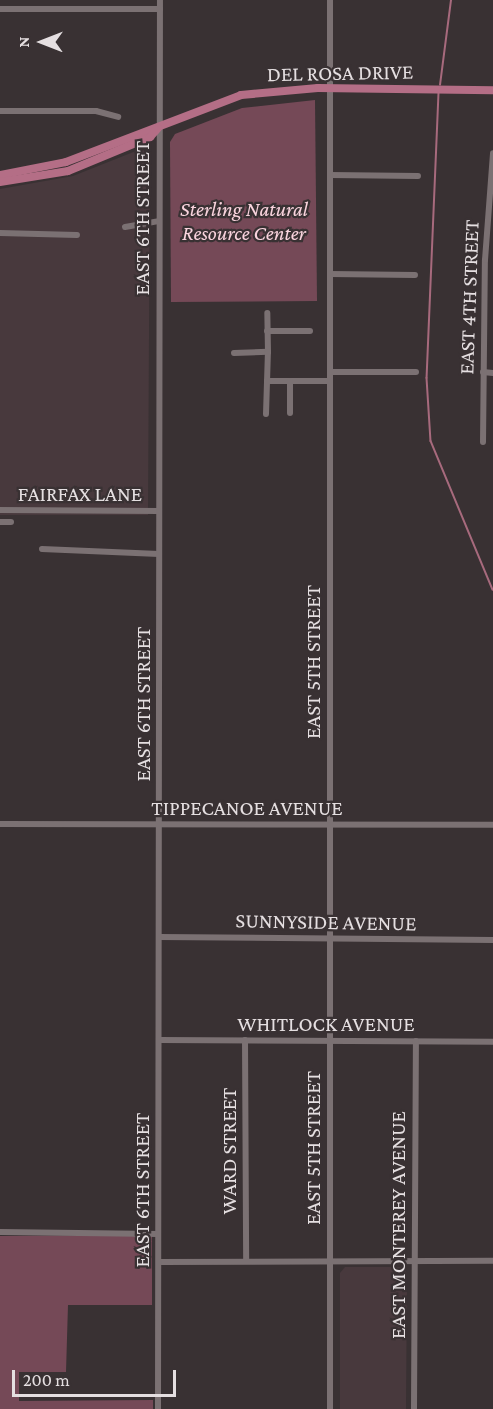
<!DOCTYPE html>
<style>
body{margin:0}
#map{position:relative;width:493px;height:1409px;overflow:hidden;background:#393133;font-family:"Crimson Pro",serif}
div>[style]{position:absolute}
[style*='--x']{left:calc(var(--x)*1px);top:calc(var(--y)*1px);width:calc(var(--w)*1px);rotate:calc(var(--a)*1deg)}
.built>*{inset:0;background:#48393d}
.green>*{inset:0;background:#754957}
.stream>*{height:1.5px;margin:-0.75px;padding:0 0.75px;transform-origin:0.75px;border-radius:0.75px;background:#a76a7d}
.minor>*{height:6px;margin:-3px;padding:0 3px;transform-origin:3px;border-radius:3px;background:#7b7173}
.major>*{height:8px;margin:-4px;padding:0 4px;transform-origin:4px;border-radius:4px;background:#b46e86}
span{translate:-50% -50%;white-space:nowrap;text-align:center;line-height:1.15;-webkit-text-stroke:4.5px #393133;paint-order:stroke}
.street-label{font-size:21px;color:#e5dfe1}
.park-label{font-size:21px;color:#fad4de;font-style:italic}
.north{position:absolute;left:12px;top:12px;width:60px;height:60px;-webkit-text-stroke:4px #393133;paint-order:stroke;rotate:270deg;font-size:16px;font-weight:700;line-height:24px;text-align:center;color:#e5dfe1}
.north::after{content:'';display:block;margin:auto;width:21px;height:27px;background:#e5dfe1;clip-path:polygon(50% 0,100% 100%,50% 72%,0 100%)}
.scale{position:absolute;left:12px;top:1370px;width:164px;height:27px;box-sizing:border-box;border:3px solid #e5dfe1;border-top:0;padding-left:8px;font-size:18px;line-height:21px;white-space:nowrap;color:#e5dfe1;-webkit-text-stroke:4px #393133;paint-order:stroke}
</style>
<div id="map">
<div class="built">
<i style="clip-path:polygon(141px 149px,150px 154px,148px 515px,0 515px,0 189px,73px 176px)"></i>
<i style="clip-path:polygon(345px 1267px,402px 1267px,407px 1273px,406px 1409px,340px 1409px,340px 1273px)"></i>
</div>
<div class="green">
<i style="clip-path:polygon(315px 100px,317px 301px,171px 302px,170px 142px,175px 134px,242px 108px)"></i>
<i style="clip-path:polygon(152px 1235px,152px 1305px,68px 1305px,66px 1372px,19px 1372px,19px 1401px,153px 1400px,153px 1409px,0 1409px,0 1236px)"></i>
</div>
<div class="stream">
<i style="--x:440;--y:85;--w:86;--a:-82.6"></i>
<i style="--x:439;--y:93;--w:285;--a:92.4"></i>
<i style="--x:427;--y:378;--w:63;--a:86.4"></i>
<i style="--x:431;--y:441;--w:161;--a:67.4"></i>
</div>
<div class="minor">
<i style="--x:0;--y:9;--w:160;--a:0"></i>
<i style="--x:0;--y:111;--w:96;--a:0"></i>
<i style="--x:96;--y:111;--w:23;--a:15"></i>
<i style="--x:330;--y:175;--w:88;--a:0.7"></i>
<i style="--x:125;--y:227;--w:34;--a:-10"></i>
<i style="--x:0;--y:233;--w:77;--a:1.5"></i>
<i style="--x:330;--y:274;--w:85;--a:0.7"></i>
<i style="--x:267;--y:331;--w:43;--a:0"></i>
<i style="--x:234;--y:353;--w:34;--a:-2"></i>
<i style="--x:268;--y:352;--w:39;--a:-91"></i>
<i style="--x:330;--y:372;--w:86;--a:0"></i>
<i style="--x:483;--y:372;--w:10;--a:6"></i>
<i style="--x:267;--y:381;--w:63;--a:0"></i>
<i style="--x:290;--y:381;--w:32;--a:90"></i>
<i style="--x:266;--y:414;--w:62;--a:-88.2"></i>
<i style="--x:483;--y:442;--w:182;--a:-89.4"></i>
<i style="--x:485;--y:260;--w:107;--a:-85.7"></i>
<i style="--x:0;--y:510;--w:159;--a:0.4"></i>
<i style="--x:0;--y:522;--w:11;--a:0"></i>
<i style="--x:42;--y:549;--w:117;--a:2.4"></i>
<i style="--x:0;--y:824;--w:493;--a:0.1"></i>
<i style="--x:159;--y:937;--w:334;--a:0.5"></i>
<i style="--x:159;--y:1040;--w:334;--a:0.3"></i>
<i style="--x:245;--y:1040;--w:221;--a:89.7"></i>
<i style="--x:0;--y:1232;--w:158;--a:0.7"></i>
<i style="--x:159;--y:1262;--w:334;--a:-0.2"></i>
<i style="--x:158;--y:1409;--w:1409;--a:-89.92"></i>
<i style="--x:330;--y:1409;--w:1409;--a:-90"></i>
<i style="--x:414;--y:1409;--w:368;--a:-89.7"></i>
</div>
<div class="major">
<i style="--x:0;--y:175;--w:67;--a:-11.1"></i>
<i style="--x:66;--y:162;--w:187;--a:-20.9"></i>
<i style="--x:241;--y:95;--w:77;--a:-5.2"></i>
<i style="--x:318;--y:88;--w:175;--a:0.7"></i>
<i style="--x:0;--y:182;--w:69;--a:-9.2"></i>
<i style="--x:68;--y:171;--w:89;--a:-22.5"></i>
<i style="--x:150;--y:137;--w:12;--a:-48"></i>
</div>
<div class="street-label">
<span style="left:340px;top:73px;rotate:-1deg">DEL ROSA DRIVE</span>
<span style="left:142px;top:218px;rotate:-90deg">EAST 6TH STREET</span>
<span style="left:469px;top:297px;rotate:-88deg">EAST 4TH STREET</span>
<span style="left:80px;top:494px">FAIRFAX LANE</span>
<span style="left:313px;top:662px;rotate:-90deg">EAST 5TH STREET</span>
<span style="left:143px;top:704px;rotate:-90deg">EAST 6TH STREET</span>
<span style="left:247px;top:808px">TIPPECANOE AVENUE</span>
<span style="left:326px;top:922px;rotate:1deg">SUNNYSIDE AVENUE</span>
<span style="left:326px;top:1024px">WHITLOCK AVENUE</span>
<span style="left:313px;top:1148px;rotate:-90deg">EAST 5TH STREET</span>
<span style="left:229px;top:1151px;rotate:-90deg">WARD STREET</span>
<span style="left:142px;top:1190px;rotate:-90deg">EAST 6TH STREET</span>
<span style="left:398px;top:1225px;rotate:-90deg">EAST MONTEREY AVENUE</span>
</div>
<div class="park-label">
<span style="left:244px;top:221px">Sterling Natural<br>Resource Center</span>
</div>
<div class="north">N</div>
<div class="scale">200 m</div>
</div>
